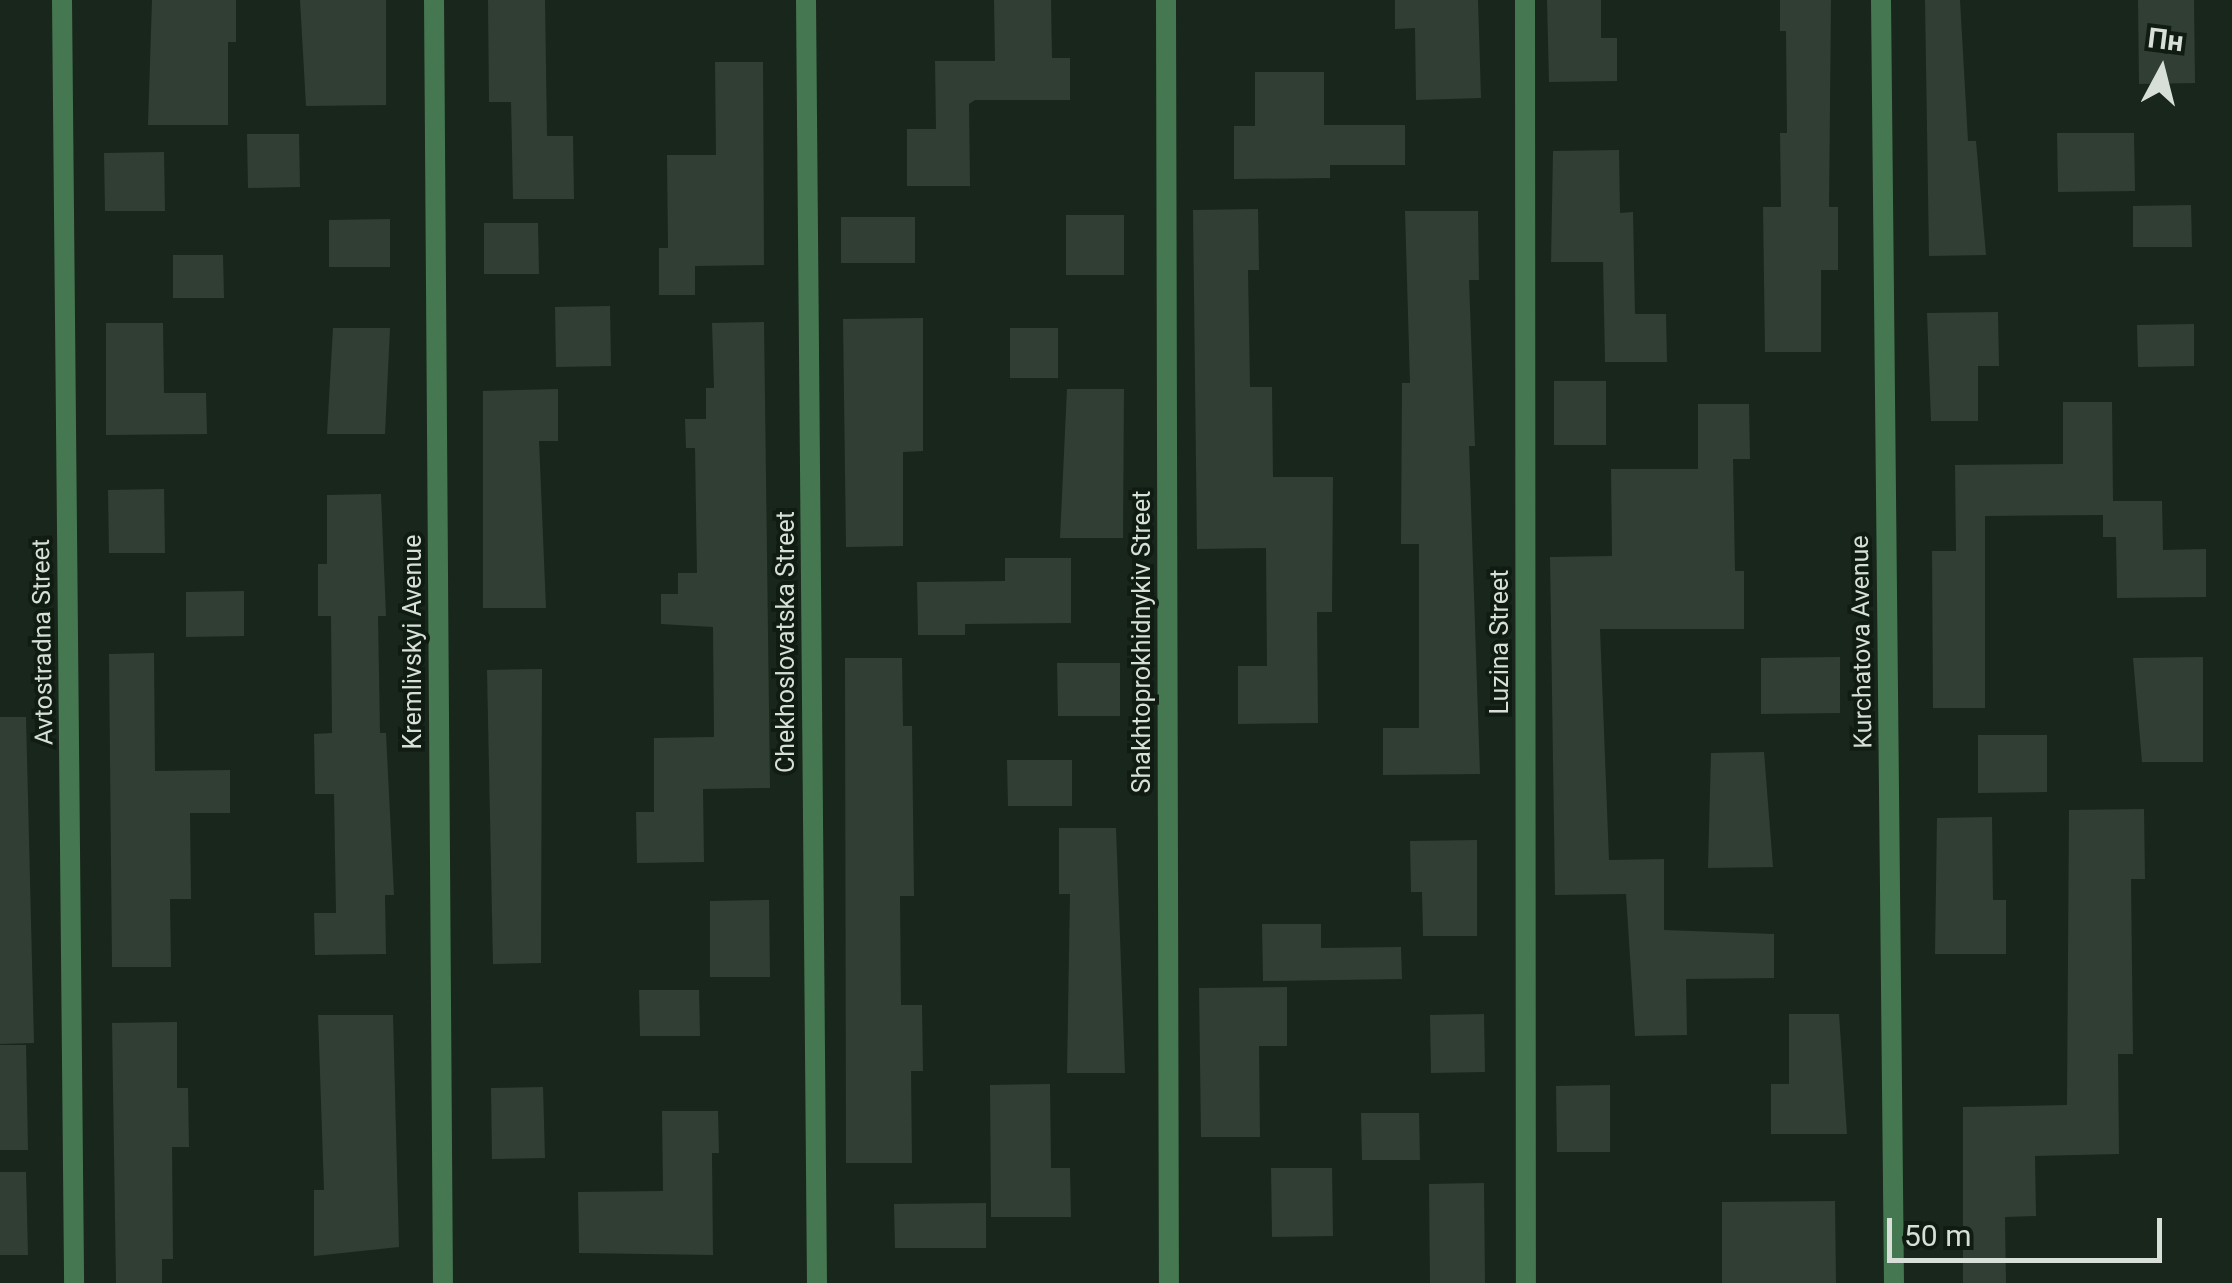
<!DOCTYPE html>
<meta charset="utf-8">
<style>
body{margin:0}
#map{position:relative;width:2232px;height:1283px;overflow:hidden;background:#19261c;font-family:Roboto,sans-serif}
div>[style]{position:absolute}
[style*='--x']{left:calc(var(--x)*1px);top:calc(var(--y)*1px);width:calc(var(--w)*1px);rotate:calc(var(--a)*1deg)}
.building>*{inset:0;background:#313e33}
.street>*{height:20px;margin:-10px;padding:0 10px;transform-origin:10px;border-radius:10px;background:#457850}
span{translate:-50% -50%;white-space:nowrap;text-align:center;line-height:1.15;-webkit-text-stroke:8px #101c12;paint-order:stroke}
.street-label{font-size:25px;color:#d7dfd8}
.north{position:absolute;left:2112px;top:20px;width:100px;height:100px;-webkit-text-stroke:8px #101c12;paint-order:stroke;rotate:7deg;font-size:28px;font-weight:700;line-height:40px;text-align:center;color:#d7dfd8}
.north::after{content:'';display:block;margin:auto;width:35px;height:45px;background:#d7dfd8;clip-path:polygon(50% 0,100% 100%,50% 72%,0 100%)}
.scale{position:absolute;left:1887px;top:1218px;width:275px;height:45px;box-sizing:border-box;border:5px solid #d7dfd8;border-top:0;padding-left:12px;font-size:30px;line-height:35px;white-space:nowrap;color:#d7dfd8;-webkit-text-stroke:8px #101c12;paint-order:stroke}
</style>
<div id="map">
<div class="building">
<i style="clip-path:polygon(152px 0,236px 0,236px 42px,228px 42px,228px 125px,148px 125px)"></i>
<i style="clip-path:polygon(300px 0,386px 0,386px 105px,306px 106px)"></i>
<i style="clip-path:polygon(488px 0,545px 0,547px 136px,573px 136px,574px 199px,513px 199px,511px 102px,489px 102px)"></i>
<i style="clip-path:polygon(994px 0,1051px 0,1052px 58px,1070px 58px,1070px 100px,975px 100px,969px 104px,970px 186px,907px 186px,907px 129px,936px 129px,935px 61px,995px 61px)"></i>
<i style="clip-path:polygon(1395px 0,1478px 0,1481px 98px,1416px 100px,1415px 28px,1395px 29px)"></i>
<i style="clip-path:polygon(1547px 0,1601px 0,1601px 38px,1617px 38px,1617px 81px,1549px 82px)"></i>
<i style="clip-path:polygon(1780px 0,1831px 0,1829px 207px,1838px 207px,1838px 270px,1821px 270px,1821px 352px,1765px 352px,1763px 207px,1781px 207px,1780px 133px,1787px 133px,1786px 31px,1780px 31px)"></i>
<i style="clip-path:polygon(1925px 0,1960px 0,1968px 141px,1976px 141px,1986px 255px,1929px 256px)"></i>
<i style="clip-path:polygon(2138px 0,2194px 0,2195px 83px,2139px 84px)"></i>
<i style="clip-path:polygon(715px 62px,763px 62px,764px 265px,695px 266px,695px 295px,659px 295px,659px 248px,668px 248px,667px 155px,716px 155px)"></i>
<i style="clip-path:polygon(1255px 72px,1324px 72px,1324px 125px,1405px 125px,1405px 165px,1330px 165px,1330px 178px,1234px 179px,1234px 126px,1255px 126px)"></i>
<i style="clip-path:polygon(2057px 133px,2134px 133px,2135px 191px,2058px 192px)"></i>
<i style="clip-path:polygon(247px 134px,299px 134px,300px 187px,248px 188px)"></i>
<i style="clip-path:polygon(1619px 150px,1620px 213px,1633px 212px,1635px 314px,1666px 314px,1667px 362px,1605px 362px,1603px 262px,1551px 262px,1553px 151px)"></i>
<i style="clip-path:polygon(164px 152px,165px 211px,105px 211px,104px 153px)"></i>
<i style="clip-path:polygon(2191px 205px,2192px 247px,2133px 247px,2133px 206px)"></i>
<i style="clip-path:polygon(1258px 209px,1259px 270px,1248px 270px,1250px 387px,1272px 387px,1273px 477px,1333px 477px,1332px 612px,1317px 612px,1318px 723px,1238px 724px,1238px 666px,1267px 666px,1266px 548px,1197px 549px,1193px 210px)"></i>
<i style="clip-path:polygon(1405px 211px,1478px 211px,1479px 280px,1469px 280px,1475px 446px,1469px 446px,1480px 774px,1383px 775px,1383px 728px,1419px 728px,1419px 544px,1401px 544px,1402px 383px,1410px 383px)"></i>
<i style="clip-path:polygon(1066px 215px,1124px 215px,1124px 275px,1066px 275px)"></i>
<i style="clip-path:polygon(841px 217px,915px 217px,915px 263px,841px 263px)"></i>
<i style="clip-path:polygon(390px 219px,390px 267px,329px 267px,329px 220px)"></i>
<i style="clip-path:polygon(484px 223px,538px 223px,539px 274px,484px 274px)"></i>
<i style="clip-path:polygon(173px 255px,223px 255px,224px 298px,173px 298px)"></i>
<i style="clip-path:polygon(610px 306px,611px 366px,556px 367px,555px 307px)"></i>
<i style="clip-path:polygon(1998px 312px,1999px 366px,1978px 366px,1978px 421px,1931px 421px,1927px 313px)"></i>
<i style="clip-path:polygon(923px 318px,923px 451px,903px 452px,903px 546px,846px 547px,843px 319px)"></i>
<i style="clip-path:polygon(764px 322px,770px 788px,703px 789px,704px 862px,637px 863px,636px 812px,654px 812px,654px 738px,714px 737px,713px 627px,661px 624px,661px 594px,678px 594px,678px 573px,697px 573px,695px 448px,686px 448px,685px 419px,706px 419px,706px 388px,714px 388px,712px 323px)"></i>
<i style="clip-path:polygon(106px 323px,163px 323px,164px 393px,206px 393px,207px 434px,106px 435px)"></i>
<i style="clip-path:polygon(2194px 324px,2194px 366px,2138px 367px,2137px 325px)"></i>
<i style="clip-path:polygon(333px 328px,390px 328px,385px 434px,327px 434px)"></i>
<i style="clip-path:polygon(1010px 328px,1058px 328px,1058px 378px,1010px 378px)"></i>
<i style="clip-path:polygon(1554px 381px,1606px 381px,1606px 445px,1554px 445px)"></i>
<i style="clip-path:polygon(558px 389px,558px 441px,539px 441px,546px 608px,483px 608px,483px 391px)"></i>
<i style="clip-path:polygon(1067px 389px,1124px 389px,1123px 538px,1060px 538px)"></i>
<i style="clip-path:polygon(2063px 402px,2112px 402px,2113px 501px,2162px 501px,2163px 550px,2206px 549px,2206px 597px,2117px 598px,2116px 537px,2103px 537px,2103px 515px,1985px 516px,1985px 708px,1933px 708px,1932px 551px,1956px 551px,1955px 465px,2063px 464px)"></i>
<i style="clip-path:polygon(1698px 404px,1749px 404px,1750px 459px,1733px 459px,1735px 571px,1744px 571px,1744px 629px,1600px 629px,1609px 860px,1664px 859px,1664px 930px,1774px 934px,1774px 978px,1686px 979px,1687px 1035px,1635px 1036px,1626px 894px,1555px 895px,1550px 557px,1612px 556px,1611px 469px,1698px 469px)"></i>
<i style="clip-path:polygon(164px 489px,165px 553px,109px 553px,108px 490px)"></i>
<i style="clip-path:polygon(381px 494px,386px 616px,378px 616px,380px 733px,386px 733px,394px 895px,385px 895px,386px 954px,315px 955px,314px 913px,336px 913px,334px 794px,315px 794px,314px 734px,332px 733px,331px 616px,318px 616px,318px 564px,327px 564px,327px 495px)"></i>
<i style="clip-path:polygon(1005px 558px,1071px 558px,1071px 623px,965px 624px,965px 635px,918px 635px,917px 582px,1005px 581px)"></i>
<i style="clip-path:polygon(244px 591px,244px 636px,186px 637px,186px 592px)"></i>
<i style="clip-path:polygon(154px 653px,155px 771px,230px 770px,230px 813px,190px 813px,191px 899px,170px 899px,171px 967px,112px 967px,109px 654px)"></i>
<i style="clip-path:polygon(1840px 657px,1840px 713px,1761px 714px,1761px 658px)"></i>
<i style="clip-path:polygon(2203px 657px,2203px 762px,2142px 762px,2133px 658px)"></i>
<i style="clip-path:polygon(845px 658px,902px 658px,903px 726px,912px 726px,914px 896px,900px 896px,901px 1005px,922px 1005px,923px 1071px,911px 1071px,912px 1163px,846px 1163px)"></i>
<i style="clip-path:polygon(1057px 663px,1120px 663px,1120px 716px,1058px 716px)"></i>
<i style="clip-path:polygon(542px 669px,541px 963px,493px 964px,487px 670px)"></i>
<i style="clip-path:polygon(0 717px,26px 717px,34px 1043px,0 1044px)"></i>
<i style="clip-path:polygon(1978px 735px,2047px 735px,2047px 792px,1978px 793px)"></i>
<i style="clip-path:polygon(1764px 752px,1773px 867px,1708px 868px,1711px 753px)"></i>
<i style="clip-path:polygon(1007px 760px,1072px 760px,1072px 806px,1008px 806px)"></i>
<i style="clip-path:polygon(2144px 809px,2145px 879px,2131px 879px,2133px 1054px,2118px 1054px,2119px 1154px,2035px 1156px,2036px 1216px,2005px 1217px,2006px 1283px,1963px 1283px,1963px 1107px,2067px 1105px,2069px 810px)"></i>
<i style="clip-path:polygon(1992px 817px,1993px 900px,2006px 900px,2006px 954px,1935px 954px,1937px 818px)"></i>
<i style="clip-path:polygon(1059px 828px,1116px 828px,1125px 1073px,1067px 1073px,1070px 894px,1059px 894px)"></i>
<i style="clip-path:polygon(1477px 840px,1477px 936px,1423px 936px,1422px 892px,1411px 892px,1410px 841px)"></i>
<i style="clip-path:polygon(769px 900px,770px 977px,710px 977px,710px 901px)"></i>
<i style="clip-path:polygon(1262px 924px,1321px 924px,1321px 948px,1401px 947px,1402px 979px,1263px 981px)"></i>
<i style="clip-path:polygon(1287px 987px,1287px 1046px,1259px 1046px,1260px 1137px,1201px 1137px,1199px 988px)"></i>
<i style="clip-path:polygon(639px 990px,699px 990px,700px 1036px,640px 1036px)"></i>
<i style="clip-path:polygon(1484px 1014px,1485px 1072px,1431px 1073px,1430px 1015px)"></i>
<i style="clip-path:polygon(1789px 1014px,1839px 1014px,1847px 1134px,1771px 1134px,1771px 1084px,1789px 1084px)"></i>
<i style="clip-path:polygon(318px 1015px,393px 1015px,399px 1247px,314px 1256px,314px 1190px,324px 1190px)"></i>
<i style="clip-path:polygon(177px 1022px,177px 1088px,188px 1088px,189px 1147px,172px 1147px,173px 1259px,162px 1259px,162px 1283px,116px 1283px,112px 1023px)"></i>
<i style="clip-path:polygon(0 1045px,26px 1045px,28px 1150px,0 1150px)"></i>
<i style="clip-path:polygon(1050px 1084px,1051px 1168px,1070px 1168px,1071px 1217px,991px 1217px,990px 1085px)"></i>
<i style="clip-path:polygon(1610px 1085px,1610px 1152px,1557px 1152px,1556px 1086px)"></i>
<i style="clip-path:polygon(543px 1087px,545px 1158px,492px 1159px,491px 1088px)"></i>
<i style="clip-path:polygon(662px 1111px,718px 1111px,719px 1153px,712px 1153px,713px 1255px,579px 1253px,578px 1192px,663px 1191px)"></i>
<i style="clip-path:polygon(1361px 1113px,1419px 1113px,1420px 1160px,1362px 1160px)"></i>
<i style="clip-path:polygon(1271px 1168px,1332px 1168px,1333px 1236px,1272px 1237px)"></i>
<i style="clip-path:polygon(0 1172px,26px 1172px,28px 1255px,0 1255px)"></i>
<i style="clip-path:polygon(1484px 1183px,1485px 1283px,1430px 1283px,1429px 1184px)"></i>
<i style="clip-path:polygon(1835px 1201px,1836px 1283px,1722px 1283px,1722px 1202px)"></i>
<i style="clip-path:polygon(986px 1203px,986px 1248px,895px 1248px,894px 1204px)"></i>
</div>
<div class="street">
<i style="--x:62;--y:0;--w:1283;--a:89.46"></i>
<i style="--x:434;--y:0;--w:1283;--a:89.6"></i>
<i style="--x:806;--y:0;--w:1283;--a:89.51"></i>
<i style="--x:1166;--y:0;--w:1283;--a:89.87"></i>
<i style="--x:1525;--y:0;--w:1283;--a:89.96"></i>
<i style="--x:1881;--y:0;--w:1283;--a:89.42"></i>
</div>
<div class="street-label">
<span style="left:43px;top:642px;rotate:-91deg">Avtostradna Street</span>
<span style="left:413px;top:642px;rotate:-90deg">Kremlivskyi Avenue</span>
<span style="left:786px;top:642px;rotate:-90deg">Chekhoslovatska Street</span>
<span style="left:1142px;top:642px;rotate:-90deg">Shakhtoprokhidnykiv Street</span>
<span style="left:1500px;top:642px;rotate:-90deg">Luzina Street</span>
<span style="left:1862px;top:642px;rotate:-91deg">Kurchatova Avenue</span>
</div>
<div class="north">Пн</div>
<div class="scale">50 m</div>
</div>
